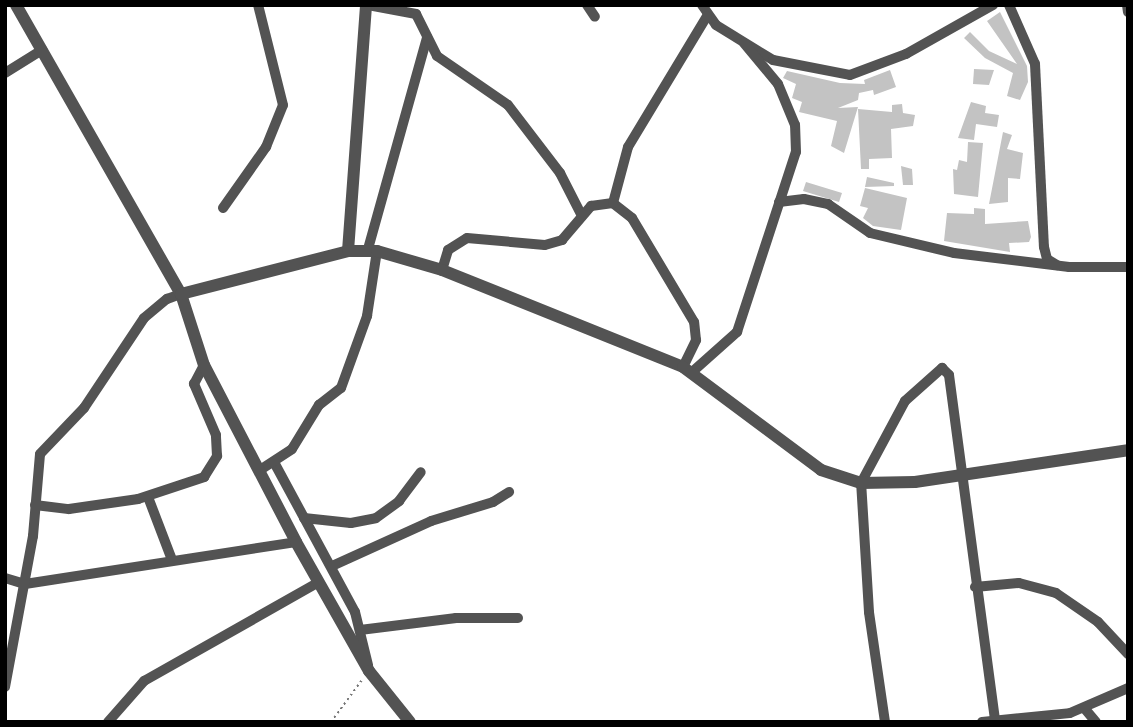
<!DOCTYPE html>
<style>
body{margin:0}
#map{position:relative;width:1133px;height:727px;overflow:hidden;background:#fff;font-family:"IBM Plex Sans",sans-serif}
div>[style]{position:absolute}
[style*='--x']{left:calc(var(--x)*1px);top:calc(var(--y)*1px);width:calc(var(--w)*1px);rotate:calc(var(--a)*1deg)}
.building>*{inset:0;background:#c3c3c3}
.path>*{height:2px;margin-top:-1px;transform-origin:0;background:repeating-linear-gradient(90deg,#757575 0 2px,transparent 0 5.5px)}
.minor>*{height:10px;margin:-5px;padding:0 5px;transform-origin:5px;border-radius:5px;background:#535353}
.tertiary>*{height:12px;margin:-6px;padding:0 6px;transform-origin:6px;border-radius:6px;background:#535353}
span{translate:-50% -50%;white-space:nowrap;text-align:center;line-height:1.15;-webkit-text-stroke:7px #fff;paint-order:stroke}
.frame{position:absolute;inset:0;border:7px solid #000;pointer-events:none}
</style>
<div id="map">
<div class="building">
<i style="clip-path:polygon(1000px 12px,1027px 66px,1028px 82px,1020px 100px,1007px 96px,1013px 73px,985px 58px,964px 38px,970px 32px,989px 51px,1017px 64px,987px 21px)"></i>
<i style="clip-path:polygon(974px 69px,994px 70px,989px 85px,973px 84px)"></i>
<i style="clip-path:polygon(890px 70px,896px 87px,874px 95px,873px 90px,859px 93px,858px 100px,838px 108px,858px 107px,844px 153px,831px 146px,837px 121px,799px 112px,802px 102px,792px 98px,796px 84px,783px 78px,787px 71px,840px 83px,865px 84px,864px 80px)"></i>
<i style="clip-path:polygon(971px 102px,986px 106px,985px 113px,999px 115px,997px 127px,976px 124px,974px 140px,958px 138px)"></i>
<i style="clip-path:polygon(902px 104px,903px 113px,915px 115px,913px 126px,891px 129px,892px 158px,869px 159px,869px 169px,861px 169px,858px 109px,892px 112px,892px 105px)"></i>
<i style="clip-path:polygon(1003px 132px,1012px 135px,1007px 149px,1023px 153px,1020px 179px,1008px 178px,1008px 202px,989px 204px)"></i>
<i style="clip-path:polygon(968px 142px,983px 143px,978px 197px,954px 194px,953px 169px,957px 170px,959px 160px,967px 162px)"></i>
<i style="clip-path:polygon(901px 166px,912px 169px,913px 185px,903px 185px)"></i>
<i style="clip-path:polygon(867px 177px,894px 183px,894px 186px,865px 187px)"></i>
<i style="clip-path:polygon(806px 182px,842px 193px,839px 202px,803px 191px)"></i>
<i style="clip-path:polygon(865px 188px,907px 198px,901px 230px,873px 226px,863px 218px,868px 208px,860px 206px)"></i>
<i style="clip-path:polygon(974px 208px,985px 209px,985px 224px,1028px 221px,1031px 237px,1029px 242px,1009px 243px,1010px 252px,944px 241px,947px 213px,974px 214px)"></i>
</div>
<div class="path">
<i style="--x:331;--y:722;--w:52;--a:-53.6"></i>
</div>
<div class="minor">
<i style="--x:368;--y:5;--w:49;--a:10.6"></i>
<i style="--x:416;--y:14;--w:47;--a:63.4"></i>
<i style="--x:437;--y:56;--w:86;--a:34.6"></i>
<i style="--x:508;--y:105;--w:86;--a:52.6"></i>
<i style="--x:560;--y:173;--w:48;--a:62.9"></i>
<i style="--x:587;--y:5;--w:14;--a:56"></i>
<i style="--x:702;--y:5;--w:24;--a:55"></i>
<i style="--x:716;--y:25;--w:67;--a:31.6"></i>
<i style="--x:773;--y:60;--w:78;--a:11"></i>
<i style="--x:850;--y:75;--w:60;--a:-20.6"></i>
<i style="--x:906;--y:54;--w:100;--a:-29.4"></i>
<i style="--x:1009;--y:5;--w:64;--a:66.2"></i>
<i style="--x:1035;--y:64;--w:183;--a:87.2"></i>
<i style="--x:1044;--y:247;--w:12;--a:76"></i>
<i style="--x:1047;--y:259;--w:12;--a:31"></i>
<i style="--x:1127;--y:5;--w:7;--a:82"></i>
<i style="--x:5;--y:73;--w:44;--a:-31.9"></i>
<i style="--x:779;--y:202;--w:25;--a:-7"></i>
<i style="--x:804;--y:199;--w:25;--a:12"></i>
<i style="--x:828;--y:204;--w:51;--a:34.6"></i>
<i style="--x:870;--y:233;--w:86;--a:13.4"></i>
<i style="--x:954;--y:253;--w:116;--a:6.9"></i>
<i style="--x:1069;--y:267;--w:59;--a:0"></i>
<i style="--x:223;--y:208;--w:75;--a:-54.8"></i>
<i style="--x:266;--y:147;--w:45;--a:-68"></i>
<i style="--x:283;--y:105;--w:103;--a:-104"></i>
<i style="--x:368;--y:249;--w:220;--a:-74.4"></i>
<i style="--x:442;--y:270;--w:21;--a:-73"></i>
<i style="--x:448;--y:250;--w:22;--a:-32"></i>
<i style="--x:467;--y:238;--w:78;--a:5.1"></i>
<i style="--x:545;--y:245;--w:18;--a:-16"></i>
<i style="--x:562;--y:240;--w:45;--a:-49.5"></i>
<i style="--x:591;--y:206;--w:22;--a:-8"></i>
<i style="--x:683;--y:367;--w:30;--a:-64"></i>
<i style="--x:696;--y:340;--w:18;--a:-96"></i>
<i style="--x:694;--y:322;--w:121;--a:-120.8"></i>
<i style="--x:632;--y:218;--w:24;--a:-142"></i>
<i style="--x:613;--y:203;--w:58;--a:-75"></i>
<i style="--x:628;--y:147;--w:153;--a:-58.9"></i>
<i style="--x:691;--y:373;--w:62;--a:-41.7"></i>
<i style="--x:737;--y:332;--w:189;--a:-71.9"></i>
<i style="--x:796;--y:152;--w:27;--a:-92"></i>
<i style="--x:795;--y:125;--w:44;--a:-112.5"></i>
<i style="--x:778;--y:84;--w:53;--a:-129.7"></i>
<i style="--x:275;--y:464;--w:168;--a:61.6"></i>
<i style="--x:355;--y:612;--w:55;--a:76.2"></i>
<i style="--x:260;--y:470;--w:38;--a:-33"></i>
<i style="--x:292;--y:449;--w:52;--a:-58.5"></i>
<i style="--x:319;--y:405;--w:28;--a:-38"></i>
<i style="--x:341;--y:388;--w:77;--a:-70.1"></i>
<i style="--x:367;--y:316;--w:66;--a:-81.3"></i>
<i style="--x:148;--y:497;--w:67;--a:69.1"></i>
<i style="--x:35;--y:505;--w:34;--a:7"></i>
<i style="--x:69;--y:509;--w:70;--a:-8.2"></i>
<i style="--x:138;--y:499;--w:70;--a:-18.4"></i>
<i style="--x:204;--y:477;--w:25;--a:-58"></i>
<i style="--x:217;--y:456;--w:21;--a:-93"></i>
<i style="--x:216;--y:435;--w:56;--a:-113.3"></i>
<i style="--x:194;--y:384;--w:21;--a:-62"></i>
<i style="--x:304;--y:518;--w:47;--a:6.1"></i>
<i style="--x:351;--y:523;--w:25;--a:-11"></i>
<i style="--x:376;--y:518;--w:29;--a:-36"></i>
<i style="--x:399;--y:501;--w:36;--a:-53"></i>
<i style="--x:332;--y:566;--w:109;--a:-24.4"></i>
<i style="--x:431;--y:521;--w:65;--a:-17"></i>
<i style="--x:493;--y:502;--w:19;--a:-32"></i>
<i style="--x:5;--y:578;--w:21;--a:17"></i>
<i style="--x:25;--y:584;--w:274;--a:-8.8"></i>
<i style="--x:975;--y:587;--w:44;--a:-5.2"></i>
<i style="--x:1019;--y:583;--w:38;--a:15"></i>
<i style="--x:1056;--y:593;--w:51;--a:34.6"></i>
<i style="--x:1098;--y:622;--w:44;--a:46.8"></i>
<i style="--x:360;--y:630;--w:97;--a:-7.1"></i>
<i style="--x:456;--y:618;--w:62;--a:0"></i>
<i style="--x:5;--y:687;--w:154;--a:-79.5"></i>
<i style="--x:33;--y:536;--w:82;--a:-85.1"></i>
<i style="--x:40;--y:454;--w:64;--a:-46.3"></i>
<i style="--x:84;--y:408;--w:108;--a:-56.3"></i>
<i style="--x:144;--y:318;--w:30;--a:-40"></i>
<i style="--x:167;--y:299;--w:15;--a:-20"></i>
<i style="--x:1085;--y:709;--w:17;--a:50"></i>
<i style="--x:108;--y:722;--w:55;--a:-48.7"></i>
<i style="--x:144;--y:681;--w:201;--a:-29.5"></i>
<i style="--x:885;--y:722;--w:111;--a:-98.3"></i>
<i style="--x:869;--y:612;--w:129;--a:-93.5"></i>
<i style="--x:861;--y:483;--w:93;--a:-61.8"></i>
<i style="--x:905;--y:401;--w:50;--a:-41.7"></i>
<i style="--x:942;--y:368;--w:10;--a:45"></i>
<i style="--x:949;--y:375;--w:350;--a:82.4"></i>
<i style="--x:982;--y:722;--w:88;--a:-5.8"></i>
<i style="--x:1070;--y:713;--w:63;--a:-23.3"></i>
</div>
<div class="tertiary">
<i style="--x:16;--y:5;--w:333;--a:60.3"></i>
<i style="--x:181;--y:294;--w:75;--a:72.1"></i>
<i style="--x:204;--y:365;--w:199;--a:62.5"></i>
<i style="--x:296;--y:542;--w:148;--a:60.5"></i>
<i style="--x:369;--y:671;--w:65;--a:51.2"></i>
<i style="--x:348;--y:251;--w:247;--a:-85.8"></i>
<i style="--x:181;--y:294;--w:172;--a:-14.4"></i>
<i style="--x:348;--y:251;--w:29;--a:0"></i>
<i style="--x:377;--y:251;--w:68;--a:16.3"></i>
<i style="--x:442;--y:270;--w:260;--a:21.9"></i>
<i style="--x:683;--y:367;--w:172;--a:36.7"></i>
<i style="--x:821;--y:470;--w:42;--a:18"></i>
<i style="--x:861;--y:483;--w:54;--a:-1.1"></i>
<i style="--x:915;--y:482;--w:215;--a:-8.5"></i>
</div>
<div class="frame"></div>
</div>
